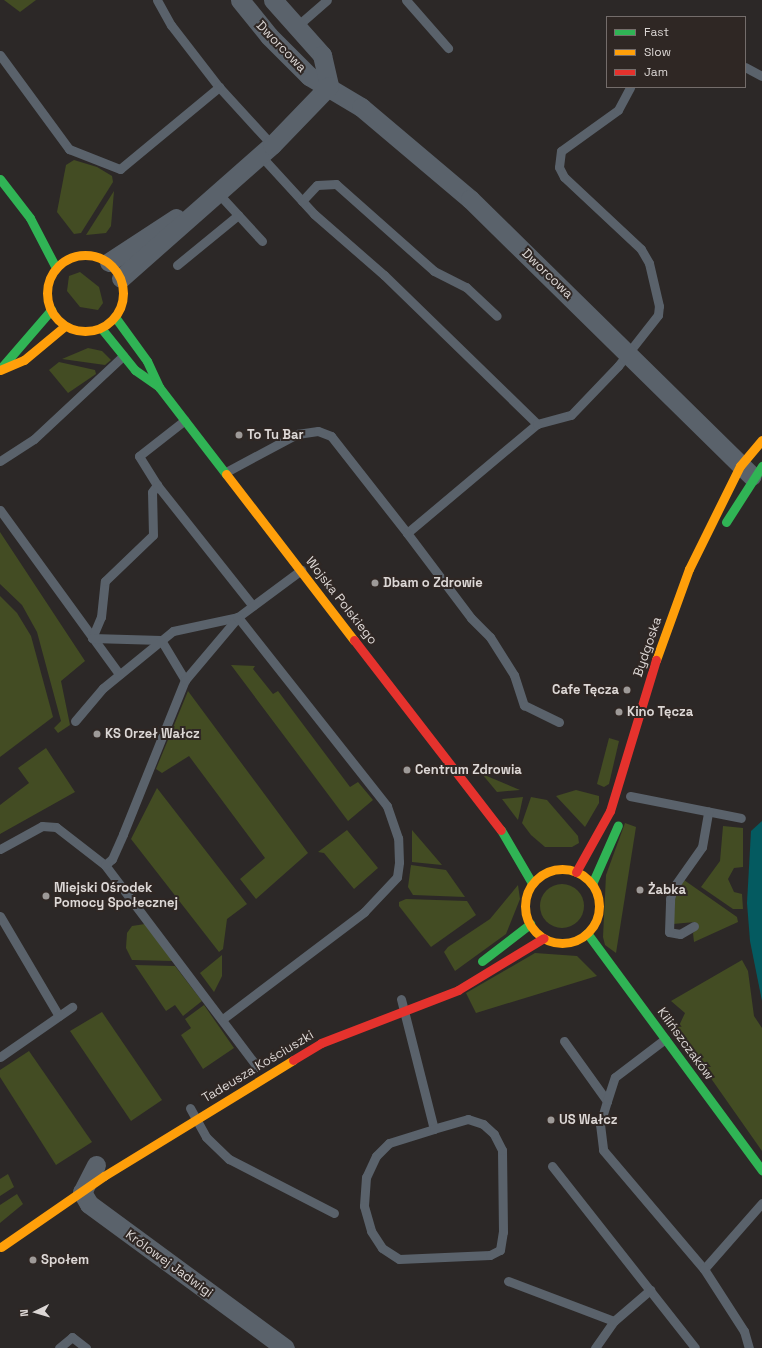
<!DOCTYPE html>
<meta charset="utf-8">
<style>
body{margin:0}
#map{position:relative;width:762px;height:1348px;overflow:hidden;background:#2c2827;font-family:"Space Grotesk",sans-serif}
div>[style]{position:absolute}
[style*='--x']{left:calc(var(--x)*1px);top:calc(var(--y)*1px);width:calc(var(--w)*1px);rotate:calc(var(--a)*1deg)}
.green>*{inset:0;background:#434c23}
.round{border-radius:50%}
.water>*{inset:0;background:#045a60}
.lane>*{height:9px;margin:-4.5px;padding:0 4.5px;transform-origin:4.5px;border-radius:4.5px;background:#5a626b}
.street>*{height:19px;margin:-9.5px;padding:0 9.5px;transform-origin:9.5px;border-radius:9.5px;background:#5a626b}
.fast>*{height:9px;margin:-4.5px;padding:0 4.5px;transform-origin:4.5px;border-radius:4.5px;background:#30b455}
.slow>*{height:9px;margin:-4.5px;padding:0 4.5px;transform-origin:4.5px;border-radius:4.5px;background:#ff9f0a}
.slow>.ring{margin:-4.5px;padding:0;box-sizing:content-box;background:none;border:9px solid #ff9f0a;border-radius:50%}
.jam>*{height:9px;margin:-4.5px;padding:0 4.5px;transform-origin:4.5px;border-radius:4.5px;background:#e5322d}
.dots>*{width:11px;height:11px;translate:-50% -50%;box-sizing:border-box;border:2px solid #2f2724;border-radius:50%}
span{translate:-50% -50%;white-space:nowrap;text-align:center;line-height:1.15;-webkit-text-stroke:4px #2f2724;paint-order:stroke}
.street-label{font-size:13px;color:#dcd7d5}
.poi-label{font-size:13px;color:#dcd7d5;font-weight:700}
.left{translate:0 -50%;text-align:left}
.right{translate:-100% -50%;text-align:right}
.legend{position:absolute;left:606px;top:16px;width:140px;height:72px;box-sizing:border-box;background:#2f2724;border:1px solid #746d6b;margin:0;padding:5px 7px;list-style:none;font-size:12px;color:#dcd7d5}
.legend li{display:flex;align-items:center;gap:8px;height:20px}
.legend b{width:20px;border:1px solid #746d6b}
.north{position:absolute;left:16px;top:1292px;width:40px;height:40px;-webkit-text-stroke:3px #2f2724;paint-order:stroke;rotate:265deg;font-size:11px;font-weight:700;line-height:16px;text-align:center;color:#dcd7d5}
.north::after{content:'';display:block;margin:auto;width:14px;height:18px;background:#dcd7d5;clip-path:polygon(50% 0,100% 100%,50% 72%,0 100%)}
</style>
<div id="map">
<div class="green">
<i style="clip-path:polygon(4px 0,36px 0,20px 12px)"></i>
<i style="clip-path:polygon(74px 160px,97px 167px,112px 176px,113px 182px,81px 233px,74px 234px,57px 212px,66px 165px)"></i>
<i style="clip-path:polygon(114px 191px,111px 226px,106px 233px,86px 235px)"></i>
<i style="clip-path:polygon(80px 272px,99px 287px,103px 303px,98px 310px,80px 307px,67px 291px,69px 276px)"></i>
<i style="clip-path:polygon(88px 348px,102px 351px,111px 360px,105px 365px,62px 359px)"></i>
<i style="clip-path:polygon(59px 362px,95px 370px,96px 374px,68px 393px,49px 370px)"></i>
<i style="clip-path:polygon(0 532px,85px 661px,61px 681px,70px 725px,58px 733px,54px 728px,61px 721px,37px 632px,22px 605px,0 584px)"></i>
<i style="clip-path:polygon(0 596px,17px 613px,31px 636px,53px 717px,0 757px)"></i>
<i style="clip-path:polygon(231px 665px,255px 666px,253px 669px,273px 694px,278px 691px,350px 787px,358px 782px,373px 800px,348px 821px)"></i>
<i style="clip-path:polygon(188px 691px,308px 853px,256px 899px,240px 879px,265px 858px,189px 756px,162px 773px,156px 769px)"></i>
<i style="clip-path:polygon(609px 738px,619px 741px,609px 784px,604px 787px,597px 784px)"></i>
<i style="clip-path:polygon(46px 748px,75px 792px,0 834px,0 805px,29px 783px,18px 768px)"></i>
<i style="clip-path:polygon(482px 774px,520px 790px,497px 792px)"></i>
<i style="clip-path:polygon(157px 788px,247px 904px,227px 919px,223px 949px,219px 952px,131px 839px)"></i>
<i style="clip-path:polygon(576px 790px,599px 796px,599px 803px,585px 827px,556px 796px)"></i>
<i style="clip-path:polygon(523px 797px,518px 820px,502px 799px)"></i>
<i style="clip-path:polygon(531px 797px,547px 800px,578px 836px,579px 843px,572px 847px,545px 847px,531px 835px,522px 823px)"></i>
<i style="clip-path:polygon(625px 823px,636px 827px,616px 953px,605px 945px,603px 937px,606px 875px)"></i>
<i style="clip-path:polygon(723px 826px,743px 828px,743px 867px,734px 868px,728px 879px,734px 892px,742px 894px,743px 909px,733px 909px,701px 887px,720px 861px)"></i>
<i style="clip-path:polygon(347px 830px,378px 868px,354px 889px,324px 853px,318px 852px)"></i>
<i style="clip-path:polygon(412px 830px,442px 865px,412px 862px)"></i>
<i style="clip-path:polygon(411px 865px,446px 870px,465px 897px,413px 895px,408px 887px)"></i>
<i style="clip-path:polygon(684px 880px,737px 917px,738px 922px,694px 942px,693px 933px,698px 928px,695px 922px,673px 924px,676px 890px)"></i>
<i class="round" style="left:540px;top:884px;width:44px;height:44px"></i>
<i style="clip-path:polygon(518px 885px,520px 899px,506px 934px,455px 971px,444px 952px,448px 947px,490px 919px)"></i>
<i style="clip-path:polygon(406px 899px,467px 901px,476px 915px,431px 947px,399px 906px,399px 902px)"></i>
<i style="clip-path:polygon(145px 924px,174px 961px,132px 960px,126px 948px,127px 933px,132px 926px)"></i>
<i style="clip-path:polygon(535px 953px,577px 956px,597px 976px,476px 1013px,466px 993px)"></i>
<i style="clip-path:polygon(222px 955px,222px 976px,214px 992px,200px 973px)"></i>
<i style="clip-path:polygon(742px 960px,748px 971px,754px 1016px,762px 1028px,762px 1151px,677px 1030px,685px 1013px,671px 1001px)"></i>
<i style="clip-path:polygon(135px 965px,175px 966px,202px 1001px,183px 1016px,175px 1005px,166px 1011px)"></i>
<i style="clip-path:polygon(204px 1005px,234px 1048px,203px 1069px,181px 1035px,191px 1028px,185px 1019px)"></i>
<i style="clip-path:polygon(102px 1012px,162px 1100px,131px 1121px,70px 1031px)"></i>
<i style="clip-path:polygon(29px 1051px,92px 1142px,56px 1165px,0 1077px,0 1070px)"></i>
<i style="clip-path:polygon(8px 1174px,14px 1187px,0 1196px,0 1179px)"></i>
<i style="clip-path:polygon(17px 1194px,23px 1204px,0 1223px,0 1205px)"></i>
</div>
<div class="water">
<i style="clip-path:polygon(762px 821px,762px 1001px,750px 941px,747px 903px,751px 831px)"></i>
</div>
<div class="lane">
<i style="--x:157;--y:0;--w:29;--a:61"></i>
<i style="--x:171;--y:25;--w:78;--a:52.3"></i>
<i style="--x:219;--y:87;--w:79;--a:47.6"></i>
<i style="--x:406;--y:0;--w:64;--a:48.8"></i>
<i style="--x:296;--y:27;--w:41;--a:-41.1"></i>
<i style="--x:0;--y:55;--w:117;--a:53.7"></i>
<i style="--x:69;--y:149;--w:55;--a:21.4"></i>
<i style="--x:120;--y:169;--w:129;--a:-39.6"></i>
<i style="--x:745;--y:67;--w:19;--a:28"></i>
<i style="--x:260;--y:155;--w:80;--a:47.5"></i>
<i style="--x:314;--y:214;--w:93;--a:41.1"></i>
<i style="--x:384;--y:275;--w:214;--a:44.2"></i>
<i style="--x:216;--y:191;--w:68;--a:47.4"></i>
<i style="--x:302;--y:201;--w:22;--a:-47"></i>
<i style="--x:317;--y:185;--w:19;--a:-3"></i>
<i style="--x:336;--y:184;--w:131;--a:41.6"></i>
<i style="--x:434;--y:271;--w:36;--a:27"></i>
<i style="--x:466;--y:287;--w:42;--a:43.1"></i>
<i style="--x:177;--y:265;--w:79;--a:-39.3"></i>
<i style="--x:0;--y:461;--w:40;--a:-32.9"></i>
<i style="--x:34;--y:439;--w:122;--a:-43"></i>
<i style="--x:226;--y:472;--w:81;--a:-28.2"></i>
<i style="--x:297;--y:434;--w:21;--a:-8"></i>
<i style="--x:318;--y:431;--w:14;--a:21"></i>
<i style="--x:331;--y:436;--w:123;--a:51.9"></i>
<i style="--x:407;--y:533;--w:170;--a:-40"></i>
<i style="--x:537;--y:424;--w:35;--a:-15"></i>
<i style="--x:571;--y:415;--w:68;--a:-46.2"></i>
<i style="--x:618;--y:366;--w:65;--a:-51.9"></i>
<i style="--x:658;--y:315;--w:9;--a:-84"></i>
<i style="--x:659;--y:306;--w:44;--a:-103.1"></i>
<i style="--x:649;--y:263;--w:16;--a:-120"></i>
<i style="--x:641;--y:249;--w:105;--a:-136.9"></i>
<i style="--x:564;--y:177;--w:11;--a:-117"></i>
<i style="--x:559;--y:167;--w:16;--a:-83"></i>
<i style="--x:561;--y:151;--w:70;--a:-35.7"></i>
<i style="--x:618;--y:110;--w:26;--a:-62"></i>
<i style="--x:157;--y:485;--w:34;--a:-122"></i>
<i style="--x:139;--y:456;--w:58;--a:-38"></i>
<i style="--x:0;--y:510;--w:203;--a:54"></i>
<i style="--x:407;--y:533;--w:106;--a:53"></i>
<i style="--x:471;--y:618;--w:27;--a:45"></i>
<i style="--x:490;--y:637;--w:45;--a:57.7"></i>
<i style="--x:514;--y:675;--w:32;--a:72"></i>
<i style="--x:524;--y:705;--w:39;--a:26"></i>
<i style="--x:92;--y:638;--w:23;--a:-67"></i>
<i style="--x:101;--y:617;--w:36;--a:-84"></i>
<i style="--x:105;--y:581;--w:66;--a:-43.8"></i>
<i style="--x:153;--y:535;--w:43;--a:-91.3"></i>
<i style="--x:152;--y:492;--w:9;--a:-54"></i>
<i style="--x:157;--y:485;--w:154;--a:51.6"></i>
<i style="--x:92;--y:638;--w:69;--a:1.7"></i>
<i style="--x:161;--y:640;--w:47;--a:59"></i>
<i style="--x:75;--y:721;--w:43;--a:-49.7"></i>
<i style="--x:103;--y:688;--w:90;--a:-39.2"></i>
<i style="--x:173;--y:631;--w:66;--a:-12.2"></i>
<i style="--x:630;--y:796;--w:113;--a:11.2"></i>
<i style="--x:0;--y:849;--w:48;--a:-28.7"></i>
<i style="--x:42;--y:826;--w:14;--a:4"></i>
<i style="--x:56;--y:827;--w:62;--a:37.8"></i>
<i style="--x:105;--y:865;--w:253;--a:53"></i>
<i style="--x:105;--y:865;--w:9;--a:-41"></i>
<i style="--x:112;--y:859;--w:27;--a:-66"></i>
<i style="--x:123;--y:834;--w:166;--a:-68.1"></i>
<i style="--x:185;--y:680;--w:82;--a:-49.9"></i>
<i style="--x:238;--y:617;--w:79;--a:-36.7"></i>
<i style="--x:0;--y:916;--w:116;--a:59.5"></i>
<i style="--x:694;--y:926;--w:16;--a:150"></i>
<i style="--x:680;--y:934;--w:11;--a:-170"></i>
<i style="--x:669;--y:932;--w:33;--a:-88"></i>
<i style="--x:670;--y:899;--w:11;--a:-75"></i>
<i style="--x:673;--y:888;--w:50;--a:-54.7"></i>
<i style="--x:702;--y:847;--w:36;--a:-80"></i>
<i style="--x:401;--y:999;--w:134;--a:75.8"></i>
<i style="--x:434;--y:1129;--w:47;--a:162.7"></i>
<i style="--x:389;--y:1143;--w:18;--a:135"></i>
<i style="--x:376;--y:1156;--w:23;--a:115"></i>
<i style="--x:366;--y:1177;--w:29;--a:94"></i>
<i style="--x:364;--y:1206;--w:26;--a:74"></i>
<i style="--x:371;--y:1231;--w:20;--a:57"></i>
<i style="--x:382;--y:1248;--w:20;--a:33"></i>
<i style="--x:399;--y:1259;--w:91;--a:-2.5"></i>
<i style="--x:490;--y:1255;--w:11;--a:-27"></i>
<i style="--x:500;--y:1250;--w:18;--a:-81"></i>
<i style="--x:503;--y:1232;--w:82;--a:-90.7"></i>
<i style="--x:502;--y:1150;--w:18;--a:-117"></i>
<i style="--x:494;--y:1134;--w:15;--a:-138"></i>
<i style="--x:483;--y:1124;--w:16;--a:-162"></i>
<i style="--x:468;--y:1119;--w:35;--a:164"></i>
<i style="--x:224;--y:1018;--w:176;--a:-37.1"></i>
<i style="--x:364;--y:912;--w:48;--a:-46.7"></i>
<i style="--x:397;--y:877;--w:15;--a:-82"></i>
<i style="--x:399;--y:862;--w:24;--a:-92"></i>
<i style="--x:398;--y:838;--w:34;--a:-109"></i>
<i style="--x:387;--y:806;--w:241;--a:-128.3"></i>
<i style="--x:564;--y:1041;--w:74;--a:54.4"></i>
<i style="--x:607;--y:1101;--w:24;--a:107"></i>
<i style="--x:600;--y:1124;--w:26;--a:83"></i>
<i style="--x:603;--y:1150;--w:156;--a:49.7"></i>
<i style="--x:704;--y:1269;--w:88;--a:-48.7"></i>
<i style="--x:0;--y:1057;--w:88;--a:-34.8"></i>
<i style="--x:607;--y:1101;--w:25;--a:-72"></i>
<i style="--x:615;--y:1077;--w:63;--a:-37.2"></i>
<i style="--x:190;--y:1108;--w:33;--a:61"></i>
<i style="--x:206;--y:1137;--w:32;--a:44"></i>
<i style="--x:229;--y:1159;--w:118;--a:27.2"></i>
<i style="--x:552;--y:1166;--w:231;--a:51.8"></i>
<i style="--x:704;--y:1269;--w:74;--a:57.2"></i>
<i style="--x:744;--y:1331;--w:18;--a:74"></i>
<i style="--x:508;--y:1281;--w:113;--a:20.7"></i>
<i style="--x:59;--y:1348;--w:17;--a:-40"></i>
<i style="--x:72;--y:1337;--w:18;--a:38"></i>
<i style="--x:595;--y:1348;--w:33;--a:-55"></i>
<i style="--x:614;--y:1321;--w:48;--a:-40.7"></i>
</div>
<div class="street">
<i style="--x:240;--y:0;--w:46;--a:51.1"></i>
<i style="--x:269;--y:36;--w:57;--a:45"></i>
<i style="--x:309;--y:76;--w:61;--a:30.8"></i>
<i style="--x:361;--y:107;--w:143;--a:40.2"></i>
<i style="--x:470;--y:199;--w:395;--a:44.5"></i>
<i style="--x:273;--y:0;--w:74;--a:48.3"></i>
<i style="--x:322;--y:55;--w:32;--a:77"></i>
<i style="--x:109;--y:262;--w:80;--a:-33.3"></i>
<i style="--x:121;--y:278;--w:201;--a:-41.4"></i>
<i style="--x:272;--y:145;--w:82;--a:-46"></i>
<i style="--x:96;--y:1165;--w:30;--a:117"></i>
<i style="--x:82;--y:1192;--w:14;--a:60"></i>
<i style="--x:89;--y:1204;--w:243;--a:36.3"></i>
</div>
<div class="fast">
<i style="--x:0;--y:179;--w:49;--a:52.4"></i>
<i style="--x:30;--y:218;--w:56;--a:62.5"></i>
<i style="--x:115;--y:317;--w:54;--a:54"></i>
<i style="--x:147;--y:361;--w:29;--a:65"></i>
<i style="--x:159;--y:387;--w:110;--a:52.4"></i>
<i style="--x:101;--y:328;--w:54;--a:51"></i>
<i style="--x:135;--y:370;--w:29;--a:35"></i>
<i style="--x:1;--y:368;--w:77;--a:-49.2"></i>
<i style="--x:726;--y:522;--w:67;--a:-57.3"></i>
<i style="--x:501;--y:830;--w:61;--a:59.7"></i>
<i style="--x:592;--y:884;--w:64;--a:-66.2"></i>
<i style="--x:587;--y:933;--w:295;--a:53.6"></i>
<i style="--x:482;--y:961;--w:61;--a:-37.6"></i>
</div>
<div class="slow">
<i class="ring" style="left:47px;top:255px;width:67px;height:67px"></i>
<i style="--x:0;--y:370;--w:26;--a:-23"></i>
<i style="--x:24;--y:360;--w:53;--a:-39.7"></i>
<i style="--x:226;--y:474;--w:210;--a:52.4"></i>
<i style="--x:656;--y:660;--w:97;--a:-70.1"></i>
<i style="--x:689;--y:569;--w:115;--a:-63.7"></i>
<i style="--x:740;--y:466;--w:34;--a:-50"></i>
<i class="ring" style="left:525px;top:869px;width:65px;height:65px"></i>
<i style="--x:1;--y:1247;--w:125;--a:-34.6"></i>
<i style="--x:104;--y:1176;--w:222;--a:-31.5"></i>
</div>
<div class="jam">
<i style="--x:354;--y:640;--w:240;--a:52.3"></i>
<i style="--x:576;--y:872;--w:70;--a:-60.9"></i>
<i style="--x:610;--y:811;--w:158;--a:-73.1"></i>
<i style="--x:293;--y:1060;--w:33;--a:-31"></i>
<i style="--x:321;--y:1043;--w:147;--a:-21.1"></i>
<i style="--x:458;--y:990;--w:100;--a:-31.2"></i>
</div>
<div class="dots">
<i style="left:239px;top:435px;background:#9e9a98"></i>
<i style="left:375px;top:583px;background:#9e9a98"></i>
<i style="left:627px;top:690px;background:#9e9a98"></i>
<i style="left:619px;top:712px;background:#9e9a98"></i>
<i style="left:97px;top:734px;background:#9e9a98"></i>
<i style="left:407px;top:770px;background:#9e9a98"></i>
<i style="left:640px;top:890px;background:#9e9a98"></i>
<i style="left:46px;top:896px;background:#9e9a98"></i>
<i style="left:551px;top:1120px;background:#9e9a98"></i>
<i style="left:33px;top:1260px;background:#9e9a98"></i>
</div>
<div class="street-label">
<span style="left:281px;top:47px;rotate:46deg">Dworcowa</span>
<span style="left:547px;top:274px;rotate:44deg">Dworcowa</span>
<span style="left:341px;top:601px;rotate:52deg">Wojska Polskiego</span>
<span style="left:648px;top:647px;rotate:-71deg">Bydgoska</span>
<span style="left:685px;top:1044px;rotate:54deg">Kilińszczaków</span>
<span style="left:258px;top:1067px;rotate:-31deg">Tadeusza Kościuszki</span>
<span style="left:169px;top:1264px;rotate:36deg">Królowej Jadwigi</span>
</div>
<div class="poi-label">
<span class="left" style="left:247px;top:435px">To Tu Bar</span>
<span class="left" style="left:383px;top:583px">Dbam o Zdrowie</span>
<span class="right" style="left:619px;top:690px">Cafe Tęcza</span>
<span class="left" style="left:627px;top:712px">Kino Tęcza</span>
<span class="left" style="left:105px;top:734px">KS Orzeł Wałcz</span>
<span class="left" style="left:415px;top:770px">Centrum Zdrowia</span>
<span class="left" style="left:54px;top:896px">Miejski Ośrodek<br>Pomocy Społecznej</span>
<span class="left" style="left:648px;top:890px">Żabka</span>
<span class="left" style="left:559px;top:1120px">US Wałcz</span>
<span class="left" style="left:41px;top:1260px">Społem</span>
</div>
<ul class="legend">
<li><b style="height:5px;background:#30b455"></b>Fast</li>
<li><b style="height:5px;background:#ff9f0a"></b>Slow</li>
<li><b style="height:5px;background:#e5322d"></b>Jam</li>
</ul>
<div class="north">N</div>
</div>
